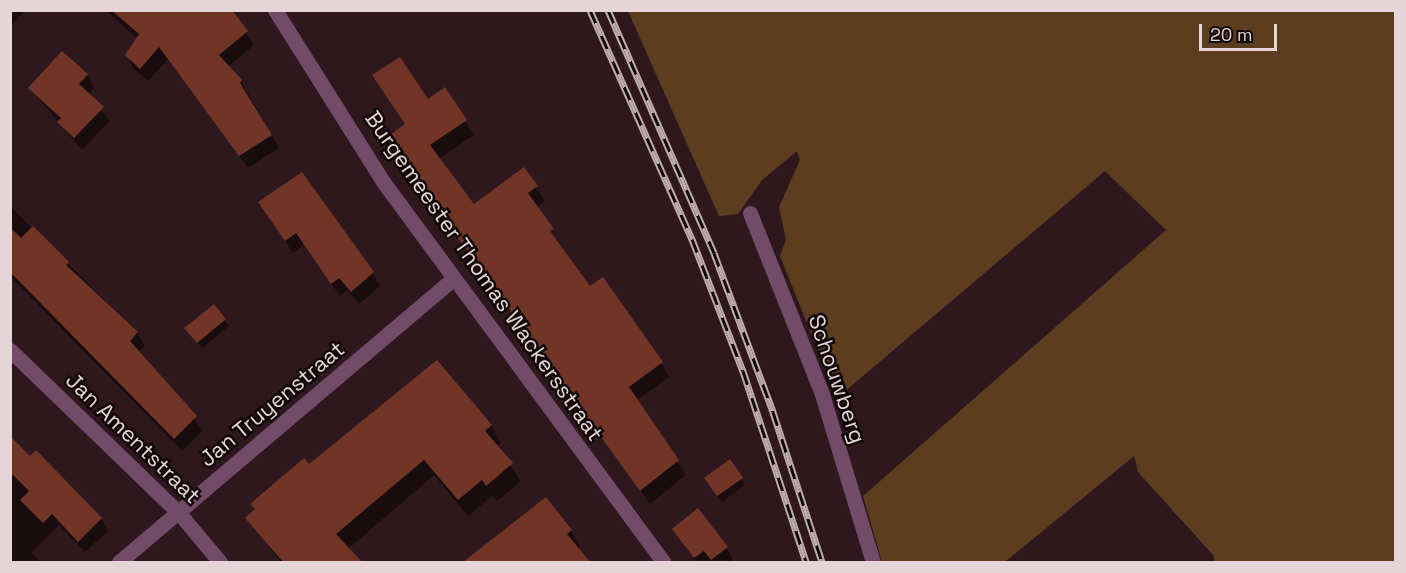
<!DOCTYPE html>
<style>
body{margin:0}
#map{position:relative;width:1406px;height:573px;overflow:hidden;background:#2e181d;font-family:"Space Grotesk",sans-serif}
div>[style]{position:absolute}
[style*='--x']{left:calc(var(--x)*1px);top:calc(var(--y)*1px);width:calc(var(--w)*1px);rotate:calc(var(--a)*1deg)}
.green>*{inset:0;background:#5c3d20}
.shadow>*{inset:0;background:#0007}
.building>*{inset:0;background:#713527}
.minor>*{height:15px;margin:-7.5px;padding:0 7.5px;transform-origin:7.5px;border-radius:7.5px;background:#724b68}
.rail>*{height:7px;margin-top:-3.5px;transform-origin:0;background:repeating-linear-gradient(90deg,#100708 0 14px,#bdacaf 0 28px);box-sizing:border-box;border-block:2px solid #bdacaf}
span{translate:-50% -50%;white-space:nowrap;text-align:center;line-height:1.15;-webkit-text-stroke:5px #100708;paint-order:stroke}
.street-label{font-size:22px;color:#e5d5d8}
.frame{position:absolute;inset:0;border:12px solid #e5d5d8;pointer-events:none}
.scale{position:absolute;left:1199px;top:24px;width:78px;height:27px;box-sizing:border-box;border:3px solid #e5d5d8;border-top:0;padding-left:8px;font-size:18px;line-height:21px;white-space:nowrap;color:#e5d5d8;-webkit-text-stroke:4px #100708;paint-order:stroke}
</style>
<div id="map">
<div class="green">
<i style="clip-path:polygon(628px 11px,1395px 11px,1395px 562px,1215px 562px,1213px 555px,1138px 472px,1134px 456px,1005px 562px,882px 562px,863px 496px,1166px 230px,1105px 171px,837px 398px,780px 256px,786px 240px,779px 207px,800px 160px,797px 151px,762px 180px,738px 214px,719px 216px)"></i>
</div>
<div class="shadow">
<i style="clip-path:polygon(10px 10px,25px 10px,10px 28px)"></i>
<i style="clip-path:polygon(105px 10px,230px 10px,254px 45px,228px 67px,241px 81px,279px 148px,248px 168px,168px 59px,148px 81px,134px 69px,127px 55px,138px 39px)"></i>
<i style="clip-path:polygon(87px 75px,94px 88px,88px 95px,110px 121px,82px 150px,30px 88px)"></i>
<i style="clip-path:polygon(445px 90px,474px 135px,439px 159px,474px 206px,524px 169px,545px 201px,536px 207px,558px 245px,589px 288px,661px 363px,669px 377px,636px 401px,686px 475px,650px 504px,417px 180px,421px 178px,406px 125px)"></i>
<i style="clip-path:polygon(10px 206px,137px 333px,145px 346px,138px 353px,203px 430px,182px 451px,10px 276px)"></i>
<i style="clip-path:polygon(268px 216px,373px 273px,380px 286px,359px 304px,347px 290px,340px 296px,304px 245px,293px 253px)"></i>
<i style="clip-path:polygon(225px 320px,229px 326px,202px 348px,186px 329px)"></i>
<i style="clip-path:polygon(437px 362px,491px 426px,501px 443px,496px 446px,521px 481px,497px 501px,492px 496px,468px 516px,434px 475px,348px 549px,360px 562px,281px 562px,247px 518px,256px 511px,252px 505px,309px 466px)"></i>
<i style="clip-path:polygon(10px 438px,30px 458px,36px 453px,101px 519px,108px 531px,85px 552px,59px 525px,31px 553px,41px 562px,10px 562px)"></i>
<i style="clip-path:polygon(729px 461px,745px 485px,722px 502px,710px 484px)"></i>
<i style="clip-path:polygon(546px 499px,571px 531px,580px 546px,577px 548px,588px 562px,465px 562px)"></i>
<i style="clip-path:polygon(674px 529px,727px 548px,734px 561px,696px 562px)"></i>
</div>
<div class="building">
<i style="clip-path:polygon(111px 10px,232px 10px,248px 31px,219px 55px,242px 80px,240px 83px,272px 135px,239px 156px,159px 47px,140px 69px,125px 55px,139px 34px)"></i>
<i style="clip-path:polygon(62px 51px,88px 74px,79px 84px,104px 107px,74px 138px,57px 122px,61px 118px,28px 88px)"></i>
<i style="clip-path:polygon(400px 57px,428px 99px,445px 87px,467px 120px,430px 145px,474px 204px,524px 167px,538px 186px,528px 193px,554px 229px,550px 231px,590px 286px,603px 277px,663px 362px,629px 387px,679px 460px,640px 491px,416px 180px,420px 177px,391px 134px,405px 124px,372px 75px)"></i>
<i style="clip-path:polygon(302px 172px,374px 272px,351px 292px,339px 278px,331px 284px,296px 233px,285px 241px,258px 202px)"></i>
<i style="clip-path:polygon(33px 226px,69px 262px,66px 265px,138px 332px,130px 341px,197px 416px,174px 439px,10px 272px,10px 227px,21px 238px)"></i>
<i style="clip-path:polygon(214px 304px,226px 319px,197px 343px,184px 328px)"></i>
<i style="clip-path:polygon(437px 360px,492px 425px,485px 431px,513px 463px,486px 486px,482px 480px,458px 500px,424px 460px,336px 534px,362px 562px,283px 562px,245px 518px,255px 509px,250px 504px,304px 458px,309px 464px)"></i>
<i style="clip-path:polygon(10px 436px,30px 456px,36px 450px,102px 518px,78px 542px,52px 514px,43px 523px,20px 500px,29px 491px,10px 472px)"></i>
<i style="clip-path:polygon(730px 459px,743px 478px,717px 496px,704px 478px)"></i>
<i style="clip-path:polygon(546px 497px,572px 530px,567px 534px,590px 562px,463px 562px)"></i>
<i style="clip-path:polygon(698px 508px,728px 547px,711px 560px,704px 551px,694px 558px,672px 529px)"></i>
</div>
<div class="minor">
<i style="--x:275;--y:10;--w:204;--a:57.8"></i>
<i style="--x:384;--y:183;--w:471;--a:53.6"></i>
<i style="--x:750;--y:213;--w:192;--a:68.3"></i>
<i style="--x:821;--y:391;--w:179;--a:73.1"></i>
<i style="--x:10;--y:350;--w:235;--a:44"></i>
<i style="--x:179;--y:513;--w:64;--a:50.1"></i>
<i style="--x:119;--y:562;--w:438;--a:-40.3"></i>
</div>
<div class="rail">
<i style="--x:590;--y:10;--w:251;--a:66"></i>
<i style="--x:692;--y:239;--w:142;--a:68.9"></i>
<i style="--x:743;--y:371;--w:201;--a:71.7"></i>
<i style="--x:608;--y:10;--w:265;--a:66.4"></i>
<i style="--x:714;--y:253;--w:170;--a:69.6"></i>
<i style="--x:773;--y:412;--w:158;--a:71.9"></i>
</div>
<div class="street-label">
<span style="left:484px;top:276px;rotate:55deg">Burgemeester Thomas Wackersstraat</span>
<span style="left:837px;top:379px;rotate:71deg">Schouwberg</span>
<span style="left:272px;top:404px;rotate:-40deg">Jan Truyenstraat</span>
<span style="left:133px;top:438px;rotate:44deg">Jan Amentstraat</span>
</div>
<div class="frame"></div>
<div class="scale">20 m</div>
</div>
